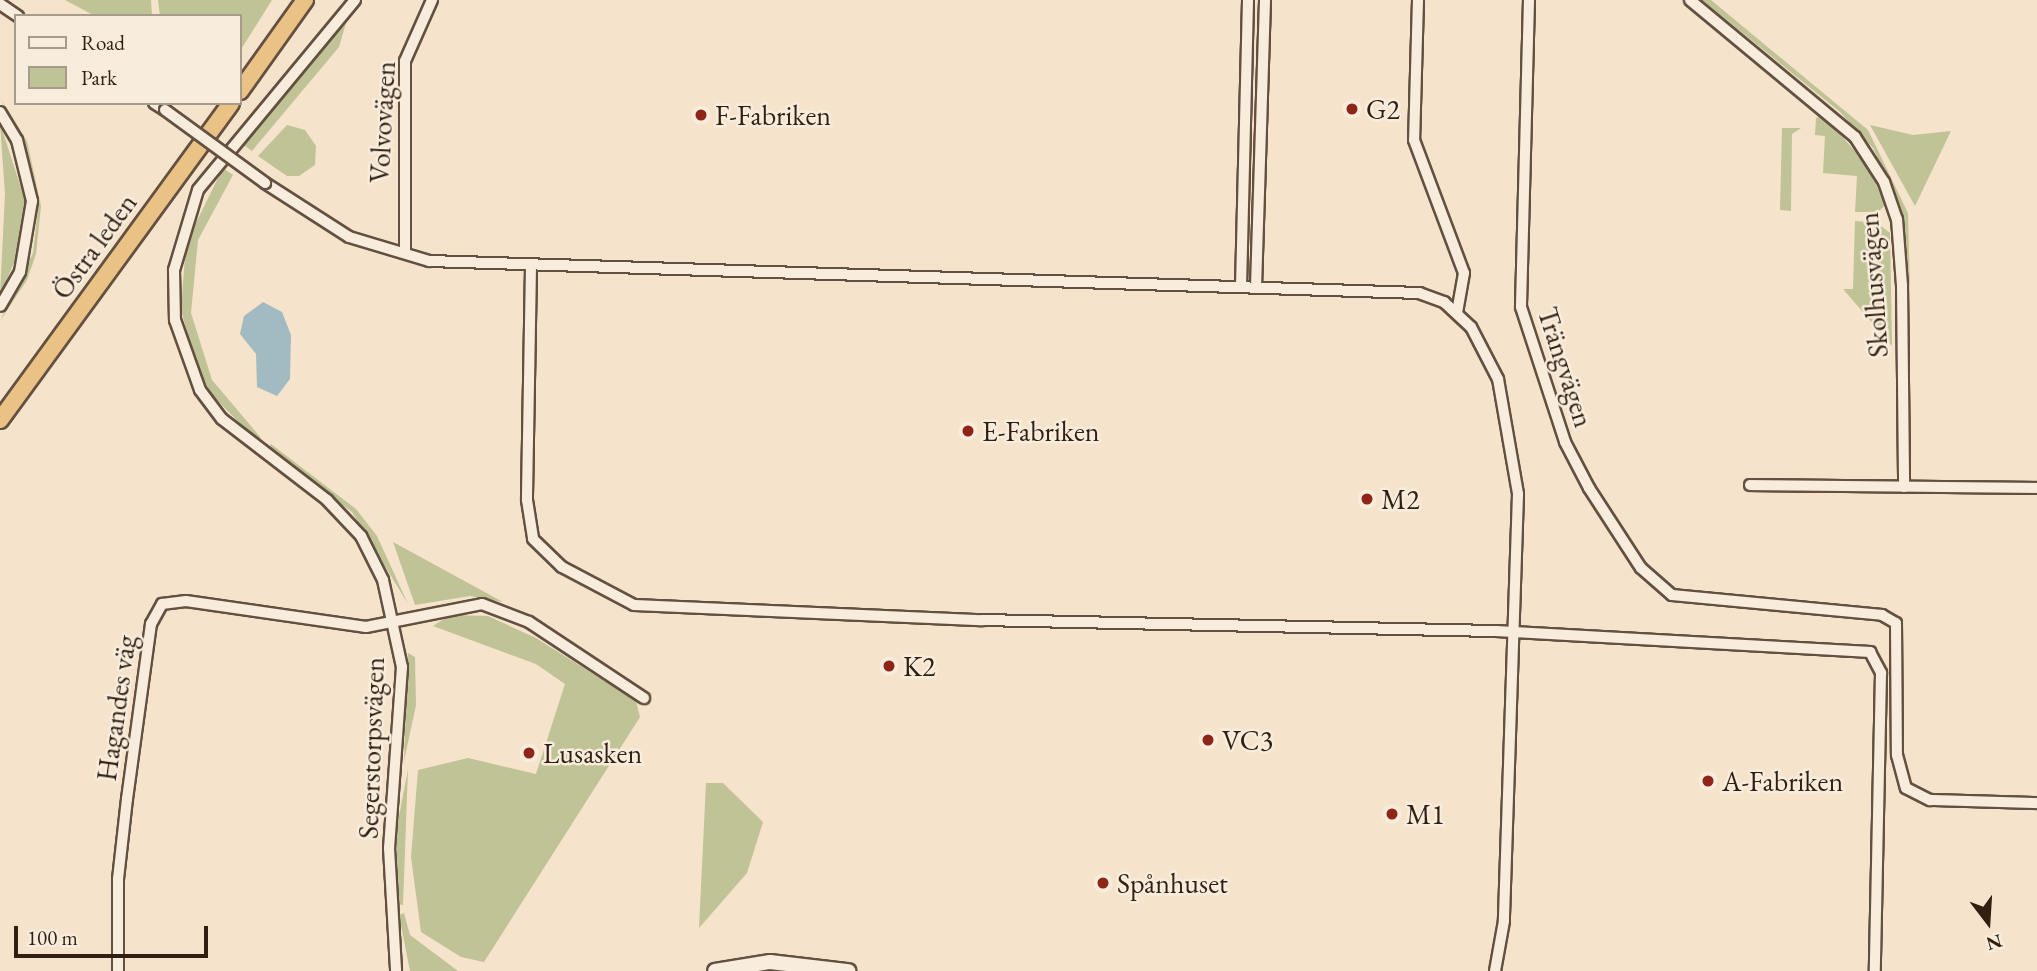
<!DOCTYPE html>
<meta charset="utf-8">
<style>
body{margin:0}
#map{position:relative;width:2037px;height:971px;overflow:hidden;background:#f5e3cb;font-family:"EB Garamond",serif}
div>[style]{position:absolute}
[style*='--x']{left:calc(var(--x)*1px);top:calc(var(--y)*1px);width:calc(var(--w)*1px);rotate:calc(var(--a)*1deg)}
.green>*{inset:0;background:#bfc395}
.water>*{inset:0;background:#a2bbc2}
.roads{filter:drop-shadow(2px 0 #635040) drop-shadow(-2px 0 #635040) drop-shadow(0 2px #635040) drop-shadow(0 -2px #635040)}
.minor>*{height:10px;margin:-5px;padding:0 5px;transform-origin:5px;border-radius:5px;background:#f8eddd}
.secondary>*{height:14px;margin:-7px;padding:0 7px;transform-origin:7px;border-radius:7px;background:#f8eddd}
.trunk>*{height:16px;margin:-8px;padding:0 8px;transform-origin:8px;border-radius:8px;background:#eac286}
.bridges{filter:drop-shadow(2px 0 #635040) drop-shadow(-2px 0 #635040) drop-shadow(0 2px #635040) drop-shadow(0 -2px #635040)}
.minor-bridge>*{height:10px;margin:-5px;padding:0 5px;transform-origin:5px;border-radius:5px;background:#f8eddd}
.dots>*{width:19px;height:19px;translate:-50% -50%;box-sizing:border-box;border:4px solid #f8eddd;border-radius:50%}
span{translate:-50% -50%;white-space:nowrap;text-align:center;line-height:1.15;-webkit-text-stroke:5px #f8eddd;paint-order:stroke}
.poi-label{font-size:28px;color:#321f11}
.left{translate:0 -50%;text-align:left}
.street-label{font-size:28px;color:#321f11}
.legend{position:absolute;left:14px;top:14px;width:228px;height:91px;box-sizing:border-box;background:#f8eddd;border:2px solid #a99b8b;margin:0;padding:9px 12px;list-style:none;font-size:21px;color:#321f11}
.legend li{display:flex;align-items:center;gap:14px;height:35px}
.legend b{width:35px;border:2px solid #a99b8b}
.north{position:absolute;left:1953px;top:887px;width:70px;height:70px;-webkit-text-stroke:5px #f8eddd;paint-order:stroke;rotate:163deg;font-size:19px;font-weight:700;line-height:28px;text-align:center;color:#321f11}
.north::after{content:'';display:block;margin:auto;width:24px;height:32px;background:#321f11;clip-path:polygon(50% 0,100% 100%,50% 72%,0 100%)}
.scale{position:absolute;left:14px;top:926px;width:194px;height:32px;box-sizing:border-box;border:4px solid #321f11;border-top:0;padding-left:9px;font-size:21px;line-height:24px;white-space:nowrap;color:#321f11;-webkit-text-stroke:5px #f8eddd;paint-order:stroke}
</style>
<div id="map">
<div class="green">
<i style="clip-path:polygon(65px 0,151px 0,152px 16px,95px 16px)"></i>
<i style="clip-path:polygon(158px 0,272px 0,240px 51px,240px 16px,160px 16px)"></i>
<i style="clip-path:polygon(1702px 0,1711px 0,1868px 130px,1908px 213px,1910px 289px,1897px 200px,1873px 148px,1840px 112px)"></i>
<i style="clip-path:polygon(346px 23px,339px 47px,252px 151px,241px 143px)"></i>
<i style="clip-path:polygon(0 97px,27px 141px,41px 206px,36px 254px,27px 280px,0 321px,33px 253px,38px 208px,24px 141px)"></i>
<i style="clip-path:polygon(1824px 116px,1869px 167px,1885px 205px,1878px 212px,1855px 212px,1857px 176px,1823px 173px,1825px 136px,1815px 135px,1816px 118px)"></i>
<i style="clip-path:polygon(0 123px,25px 200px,20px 249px,0 295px,5px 194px)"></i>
<i style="clip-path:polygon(287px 125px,305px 130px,316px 146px,315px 165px,299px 176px,287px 176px,258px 156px)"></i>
<i style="clip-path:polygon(1870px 125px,1913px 135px,1951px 131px,1915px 206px)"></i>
<i style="clip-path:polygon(1782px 128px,1801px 128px,1792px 134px,1791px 211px,1780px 210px)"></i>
<i style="clip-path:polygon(223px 168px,233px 175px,198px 240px,191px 313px,212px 380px,261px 438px,258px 442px,212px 395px,197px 368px,181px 310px,186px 243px)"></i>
<i style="clip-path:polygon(1855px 221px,1877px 223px,1890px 233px,1892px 346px,1843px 289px,1853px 289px)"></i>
<i style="clip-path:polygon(271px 444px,356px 509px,377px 536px,408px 604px,352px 512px,268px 449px)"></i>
<i style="clip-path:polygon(393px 542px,503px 602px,470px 596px,415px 605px)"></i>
<i style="clip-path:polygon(450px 615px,488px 616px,536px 638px,636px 701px,640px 717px,484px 962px,461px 957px,421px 932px,411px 857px,418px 770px,468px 758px,536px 774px,565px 684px,536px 664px,433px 626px)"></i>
<i style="clip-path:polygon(408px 653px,415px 657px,416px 705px,404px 761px)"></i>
<i style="clip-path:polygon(408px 769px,403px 905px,398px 904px,396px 832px)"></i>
<i style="clip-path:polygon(706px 783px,723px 783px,763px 822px,747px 873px,699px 928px)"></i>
<i style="clip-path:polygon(404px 913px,410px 935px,458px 971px,410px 971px,399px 915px)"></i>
</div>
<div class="water">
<i style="clip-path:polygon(263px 302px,282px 312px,291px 335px,290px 379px,277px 396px,257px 387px,256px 354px,240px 334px,244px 316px)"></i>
</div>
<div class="roads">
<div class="minor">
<i style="--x:355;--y:0;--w:246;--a:129.6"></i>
<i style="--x:198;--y:190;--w:84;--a:106.7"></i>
<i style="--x:174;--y:270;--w:50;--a:88.9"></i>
<i style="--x:175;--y:320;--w:74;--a:70.3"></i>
<i style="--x:200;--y:390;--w:36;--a:53"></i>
<i style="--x:222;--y:419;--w:133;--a:37.6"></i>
<i style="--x:327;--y:500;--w:50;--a:46.6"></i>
<i style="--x:361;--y:536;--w:49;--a:63.4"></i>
<i style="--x:383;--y:580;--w:89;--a:77.7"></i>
<i style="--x:402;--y:667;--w:181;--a:94.1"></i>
<i style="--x:389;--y:848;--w:123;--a:86.7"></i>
<i style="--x:1418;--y:0;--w:140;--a:91.6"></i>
<i style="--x:1414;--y:140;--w:142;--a:69.4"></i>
<i style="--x:1464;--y:273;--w:40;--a:100"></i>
<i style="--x:1529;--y:0;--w:307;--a:91.5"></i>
<i style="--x:1521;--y:307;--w:142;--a:71.9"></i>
<i style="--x:1565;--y:442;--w:52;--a:62.4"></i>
<i style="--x:1589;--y:488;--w:95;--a:57"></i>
<i style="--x:1641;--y:568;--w:41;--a:41.1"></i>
<i style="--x:1672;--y:595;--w:211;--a:5.4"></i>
<i style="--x:1882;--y:615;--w:16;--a:30"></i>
<i style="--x:1896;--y:623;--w:132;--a:89.6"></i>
<i style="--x:1897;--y:755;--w:34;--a:75"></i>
<i style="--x:1906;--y:788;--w:27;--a:27"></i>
<i style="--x:1930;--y:800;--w:107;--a:1.6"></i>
<i style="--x:1690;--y:0;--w:214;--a:39.7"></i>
<i style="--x:1855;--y:137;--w:54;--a:57.2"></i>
<i style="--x:1884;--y:182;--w:39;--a:71"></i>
<i style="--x:1897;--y:219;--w:66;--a:85.7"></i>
<i style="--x:1902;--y:285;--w:202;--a:89.4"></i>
<i style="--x:0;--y:4;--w:22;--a:34"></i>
<i style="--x:154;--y:103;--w:13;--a:32"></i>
<i style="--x:0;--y:112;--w:33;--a:59"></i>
<i style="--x:17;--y:140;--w:63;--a:76.2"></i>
<i style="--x:32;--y:201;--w:72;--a:99.6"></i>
<i style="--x:20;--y:272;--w:39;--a:120"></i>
<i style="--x:265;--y:183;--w:100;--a:32.7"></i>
<i style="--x:349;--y:237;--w:84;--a:16.7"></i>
<i style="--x:429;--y:261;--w:991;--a:1.85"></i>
<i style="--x:1419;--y:293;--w:27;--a:20"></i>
<i style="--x:1444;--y:302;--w:37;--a:43"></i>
<i style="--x:1471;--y:327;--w:59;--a:62.6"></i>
<i style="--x:1498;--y:379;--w:117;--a:80.1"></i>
<i style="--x:1518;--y:494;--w:427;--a:91.9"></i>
<i style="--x:1504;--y:921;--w:51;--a:100.2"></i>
<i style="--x:405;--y:252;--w:191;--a:-90"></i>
<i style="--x:405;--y:61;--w:67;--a:-66.1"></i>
<i style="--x:531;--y:267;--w:233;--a:91"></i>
<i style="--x:527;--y:500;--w:39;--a:81"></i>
<i style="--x:533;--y:539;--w:40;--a:44"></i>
<i style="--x:562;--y:567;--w:81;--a:27.8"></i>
<i style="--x:634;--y:605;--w:348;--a:2.5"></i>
<i style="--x:982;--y:620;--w:514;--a:1.23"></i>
<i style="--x:1496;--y:631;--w:375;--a:3.2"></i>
<i style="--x:1870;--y:652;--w:24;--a:62"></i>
<i style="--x:1881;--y:673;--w:298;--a:91.2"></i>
<i style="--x:1241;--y:287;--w:287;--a:-88.6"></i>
<i style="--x:1256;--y:287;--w:287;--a:-88.2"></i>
<i style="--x:1750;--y:485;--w:287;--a:0.6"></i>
<i style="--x:118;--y:971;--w:92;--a:-90"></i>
<i style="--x:118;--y:879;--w:81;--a:-83.6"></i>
<i style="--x:127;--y:799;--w:177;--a:-82.2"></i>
<i style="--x:151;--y:624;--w:23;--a:-61"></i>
<i style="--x:162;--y:604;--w:24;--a:-7"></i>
<i style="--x:186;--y:601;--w:182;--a:8.2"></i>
<i style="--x:366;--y:627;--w:118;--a:-11.2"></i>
<i style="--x:482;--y:604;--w:50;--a:21"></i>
<i style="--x:529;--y:622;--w:138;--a:33.5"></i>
</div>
<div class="secondary">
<i style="--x:715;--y:971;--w:56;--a:-9.3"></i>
<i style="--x:770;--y:962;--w:79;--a:6.6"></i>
</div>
<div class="trunk">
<i style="--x:240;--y:91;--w:112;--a:-54.5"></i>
<i style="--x:0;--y:420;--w:392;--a:-53.9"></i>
</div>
</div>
<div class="bridges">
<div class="minor-bridge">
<i style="--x:165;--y:110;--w:124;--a:36.1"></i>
</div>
</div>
<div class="dots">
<i style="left:1352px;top:109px;background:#8f2418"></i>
<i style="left:701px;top:115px;background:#8f2418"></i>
<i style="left:968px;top:431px;background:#8f2418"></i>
<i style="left:1367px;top:499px;background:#8f2418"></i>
<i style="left:889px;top:666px;background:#8f2418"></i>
<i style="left:1208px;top:740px;background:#8f2418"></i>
<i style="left:529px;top:753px;background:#8f2418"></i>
<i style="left:1708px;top:781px;background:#8f2418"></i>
<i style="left:1392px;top:814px;background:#8f2418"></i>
<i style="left:1103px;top:883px;background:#8f2418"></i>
</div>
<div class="poi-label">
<span class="left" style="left:1366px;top:109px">G2</span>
<span class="left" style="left:715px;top:115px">F-Fabriken</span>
<span class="left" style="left:982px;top:431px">E-Fabriken</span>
<span class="left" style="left:1381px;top:499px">M2</span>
<span class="left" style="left:903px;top:666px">K2</span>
<span class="left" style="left:1222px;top:740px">VC3</span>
<span class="left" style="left:543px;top:753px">Lusasken</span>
<span class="left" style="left:1722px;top:781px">A-Fabriken</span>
<span class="left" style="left:1406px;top:814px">M1</span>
<span class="left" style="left:1117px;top:883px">Spånhuset</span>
</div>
<div class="street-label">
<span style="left:382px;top:122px;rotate:-87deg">Volvovägen</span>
<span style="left:94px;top:246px;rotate:-54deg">Östra leden</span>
<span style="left:1873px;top:285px;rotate:-94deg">Skolhusvägen</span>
<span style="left:1566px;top:367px;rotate:72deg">Trängvägen</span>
<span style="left:116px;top:708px;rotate:-82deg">Hagandes väg</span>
<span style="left:371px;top:748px;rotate:-88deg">Segerstorpsvägen</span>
</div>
<ul class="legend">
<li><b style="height:9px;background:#f8eddd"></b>Road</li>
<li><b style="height:19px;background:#bfc395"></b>Park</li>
</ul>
<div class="north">N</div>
<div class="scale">100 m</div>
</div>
